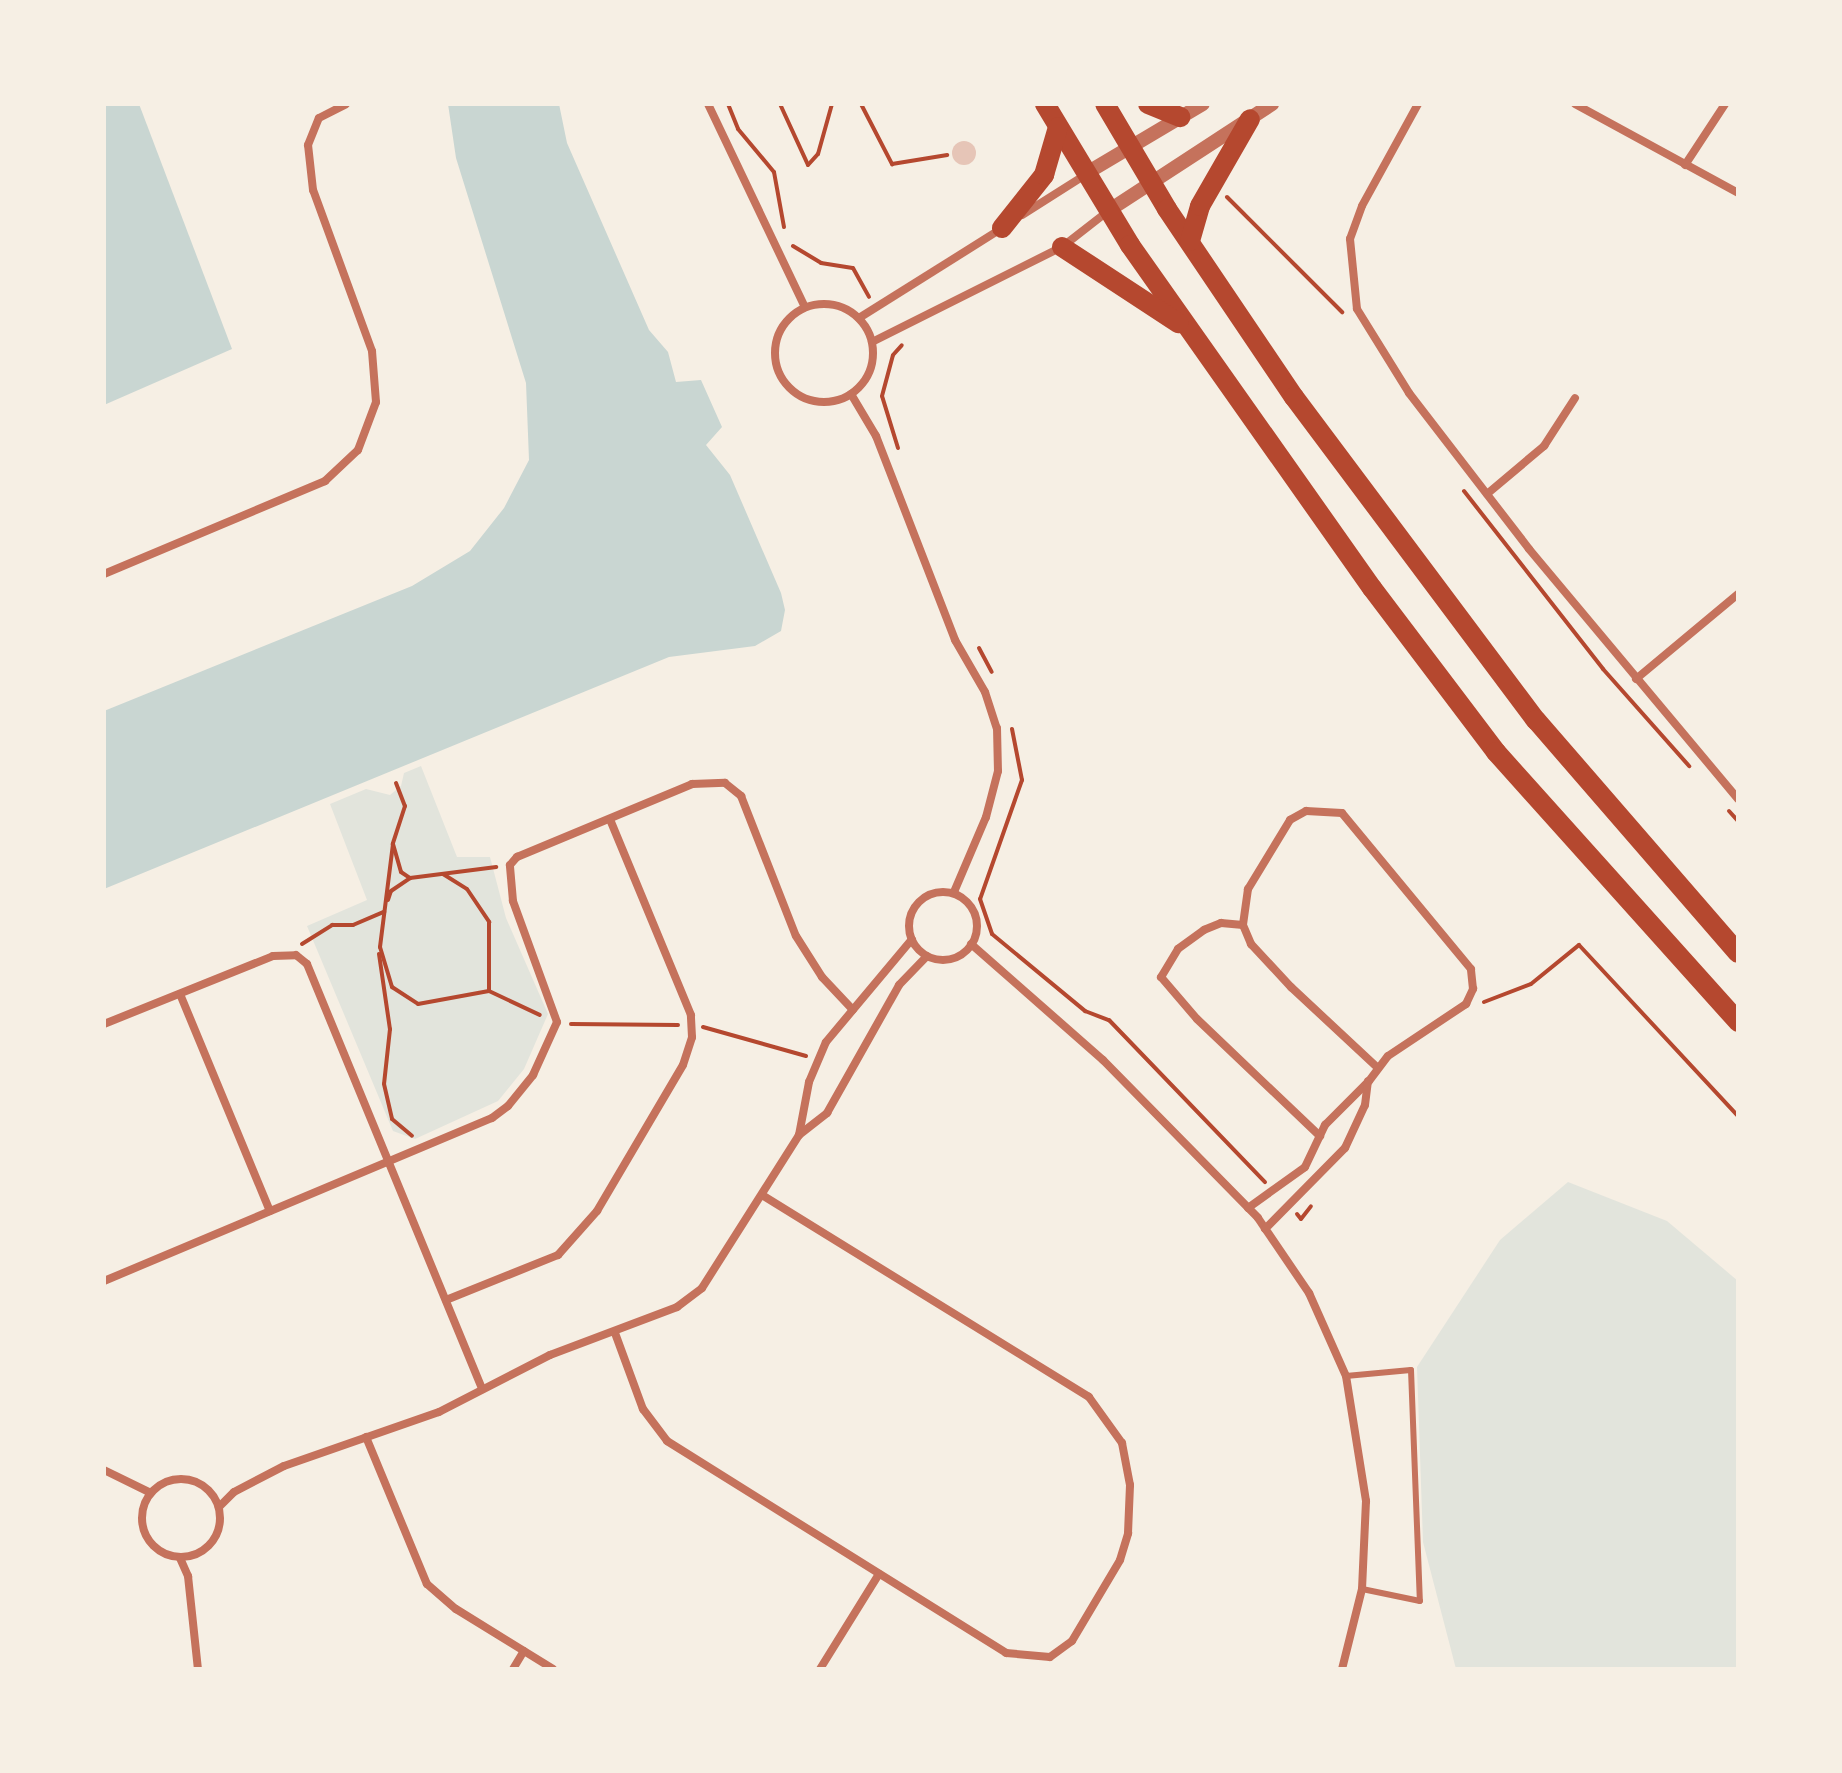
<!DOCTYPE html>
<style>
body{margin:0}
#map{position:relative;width:1842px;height:1773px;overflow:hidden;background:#f6efe4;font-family:Georgia,serif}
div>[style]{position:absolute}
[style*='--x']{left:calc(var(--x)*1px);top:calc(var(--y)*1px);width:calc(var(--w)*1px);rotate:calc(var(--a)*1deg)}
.green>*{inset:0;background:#e2e4dc}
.water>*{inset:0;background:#c9d6d2}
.building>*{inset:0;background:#e6c5b7}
.round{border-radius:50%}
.path>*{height:4px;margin:-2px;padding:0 2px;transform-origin:2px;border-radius:2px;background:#b5482f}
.service>*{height:6px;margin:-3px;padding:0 3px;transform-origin:3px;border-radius:3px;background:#c5725c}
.minor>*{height:8px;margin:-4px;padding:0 4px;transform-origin:4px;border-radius:4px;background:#c5725c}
.minor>.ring{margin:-4px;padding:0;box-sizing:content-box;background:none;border:8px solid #c5725c;border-radius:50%}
.tertiary>*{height:14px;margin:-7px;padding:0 7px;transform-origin:7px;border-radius:7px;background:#c5725c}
.trunk>*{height:20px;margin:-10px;padding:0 10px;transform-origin:10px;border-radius:10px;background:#b5482f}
span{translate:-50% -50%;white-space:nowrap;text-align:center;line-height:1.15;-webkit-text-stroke:6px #f6efe4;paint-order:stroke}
.frame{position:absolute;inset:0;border:106px solid #f6efe4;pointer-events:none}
</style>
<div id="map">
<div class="green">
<i style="clip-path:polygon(421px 766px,457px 857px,490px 857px,506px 918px,548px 1014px,524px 1069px,498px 1101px,415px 1139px,393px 1131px,307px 926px,367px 900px,330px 804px,366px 789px,390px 795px,401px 786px,404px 773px)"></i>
<i style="clip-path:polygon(1568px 1182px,1667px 1221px,1738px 1281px,1738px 1669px,1456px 1669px,1423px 1542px,1417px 1367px,1500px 1240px)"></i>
</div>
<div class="water">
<i style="clip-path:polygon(104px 104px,139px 104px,232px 349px,104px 405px)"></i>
<i style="clip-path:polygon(448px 104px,559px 104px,567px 143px,649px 330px,668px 352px,676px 382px,701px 380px,722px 427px,706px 445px,730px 475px,781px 593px,785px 610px,781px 631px,755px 646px,669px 657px,104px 889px,104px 711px,412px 586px,470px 551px,504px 508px,529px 460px,526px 383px,456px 158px)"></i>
</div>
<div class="building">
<i class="round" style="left:952px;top:141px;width:24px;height:24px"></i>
</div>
<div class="path">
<i style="--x:728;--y:104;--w:27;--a:68"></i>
<i style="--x:738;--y:129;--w:56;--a:50.1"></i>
<i style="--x:774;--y:172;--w:56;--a:79.7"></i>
<i style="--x:780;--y:104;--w:67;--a:65.3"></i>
<i style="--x:808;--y:165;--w:15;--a:-48"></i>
<i style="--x:818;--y:154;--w:52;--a:-74.4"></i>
<i style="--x:861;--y:104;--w:68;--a:62.7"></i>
<i style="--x:892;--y:164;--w:56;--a:-9.3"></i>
<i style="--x:1227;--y:197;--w:163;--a:45"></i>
<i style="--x:793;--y:246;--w:33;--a:31"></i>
<i style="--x:821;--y:263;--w:32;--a:9"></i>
<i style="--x:853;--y:268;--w:33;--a:61"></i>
<i style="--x:898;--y:448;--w:54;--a:-107.1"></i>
<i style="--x:882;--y:396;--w:42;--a:-75"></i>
<i style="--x:893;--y:355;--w:13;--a:-48"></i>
<i style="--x:1464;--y:491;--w:226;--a:52"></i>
<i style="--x:1603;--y:669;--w:130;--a:48.4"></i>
<i style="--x:979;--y:648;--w:27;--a:62"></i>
<i style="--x:1012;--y:729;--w:52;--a:78.9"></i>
<i style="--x:1022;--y:780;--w:126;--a:109.4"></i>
<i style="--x:980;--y:899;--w:37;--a:71"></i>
<i style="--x:992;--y:934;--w:121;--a:39.6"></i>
<i style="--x:1085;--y:1011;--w:26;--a:21"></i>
<i style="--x:1109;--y:1020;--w:225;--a:46.1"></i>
<i style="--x:396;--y:783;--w:25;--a:69"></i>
<i style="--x:405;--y:806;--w:40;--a:108"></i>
<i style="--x:393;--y:844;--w:29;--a:74"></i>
<i style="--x:401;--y:872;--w:11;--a:34"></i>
<i style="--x:1729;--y:811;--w:13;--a:48"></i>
<i style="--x:393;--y:844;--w:104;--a:97.2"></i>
<i style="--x:380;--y:947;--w:42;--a:73.3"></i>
<i style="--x:392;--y:987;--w:31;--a:33"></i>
<i style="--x:418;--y:1004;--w:72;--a:-10.4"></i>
<i style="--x:489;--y:991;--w:56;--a:25.2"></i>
<i style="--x:443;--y:874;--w:28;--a:32"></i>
<i style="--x:467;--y:889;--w:40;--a:56"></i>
<i style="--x:489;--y:922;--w:69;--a:90"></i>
<i style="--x:388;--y:900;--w:9;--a:-72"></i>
<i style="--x:391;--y:891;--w:23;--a:-34"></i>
<i style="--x:410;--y:878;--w:87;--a:-7.3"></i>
<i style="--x:302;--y:944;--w:36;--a:-32"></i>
<i style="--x:332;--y:925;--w:21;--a:0"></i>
<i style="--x:353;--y:925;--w:34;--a:-23"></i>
<i style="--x:379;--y:954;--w:76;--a:81.7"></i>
<i style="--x:390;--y:1029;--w:55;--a:96.2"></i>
<i style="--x:384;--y:1084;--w:36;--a:77"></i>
<i style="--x:392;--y:1119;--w:26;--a:40"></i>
<i style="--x:1484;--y:1002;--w:50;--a:-21"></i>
<i style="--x:1531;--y:984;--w:62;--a:-39.1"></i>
<i style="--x:1579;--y:945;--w:233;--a:47.1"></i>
<i style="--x:571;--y:1024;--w:107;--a:0.5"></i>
<i style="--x:703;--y:1027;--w:107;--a:15.7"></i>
<i style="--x:1297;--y:1214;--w:6;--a:51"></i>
<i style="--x:1301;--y:1219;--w:16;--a:-52"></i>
</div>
<div class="service">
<i style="--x:1346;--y:1376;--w:65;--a:-5.3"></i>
<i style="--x:1411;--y:1370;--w:231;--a:87.8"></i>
<i style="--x:1420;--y:1601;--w:59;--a:-168.3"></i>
</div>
<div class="minor">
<i style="--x:708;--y:104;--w:225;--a:64.5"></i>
<i style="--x:1418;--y:104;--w:116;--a:118.8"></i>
<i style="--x:1362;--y:206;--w:35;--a:110"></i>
<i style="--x:1350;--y:239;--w:70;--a:84.3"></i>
<i style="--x:1357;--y:309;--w:99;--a:58.2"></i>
<i style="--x:1409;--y:393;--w:197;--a:52.4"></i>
<i style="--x:1529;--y:549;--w:326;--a:50.1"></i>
<i style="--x:1575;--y:104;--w:186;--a:28.6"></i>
<i style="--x:1685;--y:165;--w:73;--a:-56.7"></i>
<i style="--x:1022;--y:215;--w:75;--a:-32.4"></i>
<i class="ring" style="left:775px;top:304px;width:90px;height:90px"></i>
<i style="--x:859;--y:318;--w:168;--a:-32.1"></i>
<i style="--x:872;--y:342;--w:212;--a:-26.6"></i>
<i style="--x:1062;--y:247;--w:58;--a:-38"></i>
<i style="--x:851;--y:394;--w:49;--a:59.2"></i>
<i style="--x:876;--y:436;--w:219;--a:68.8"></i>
<i style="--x:955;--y:640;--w:60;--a:60"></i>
<i style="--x:985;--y:692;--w:38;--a:72"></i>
<i style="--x:997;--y:728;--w:43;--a:88.7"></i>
<i style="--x:998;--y:771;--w:48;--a:104.6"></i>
<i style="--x:986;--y:817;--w:82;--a:113.1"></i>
<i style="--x:1487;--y:494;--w:75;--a:-40.1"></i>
<i style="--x:1544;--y:446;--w:57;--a:-57.1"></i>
<i style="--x:104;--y:574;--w:240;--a:-22.8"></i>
<i style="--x:325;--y:481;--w:45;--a:-43.2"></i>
<i style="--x:358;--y:450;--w:51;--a:-69.4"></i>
<i style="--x:376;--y:402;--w:51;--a:-94.5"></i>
<i style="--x:372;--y:351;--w:171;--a:-110.1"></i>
<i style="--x:313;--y:190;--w:45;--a:-96.3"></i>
<i style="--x:308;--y:145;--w:29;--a:-68"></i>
<i style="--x:319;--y:118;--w:30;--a:-27"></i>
<i style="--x:1636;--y:679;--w:133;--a:-39.8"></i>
<i class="ring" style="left:909px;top:892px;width:60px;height:60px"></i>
<i style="--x:1243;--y:925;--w:22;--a:-175"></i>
<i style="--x:1221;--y:923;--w:18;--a:158"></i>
<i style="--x:1204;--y:930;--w:32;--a:144"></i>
<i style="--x:1178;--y:949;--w:33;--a:121"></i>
<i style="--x:1161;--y:977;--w:55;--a:49.4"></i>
<i style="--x:1197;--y:1019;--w:170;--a:43.6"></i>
<i style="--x:971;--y:944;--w:176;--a:41.3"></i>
<i style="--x:1103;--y:1060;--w:221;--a:45.5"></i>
<i style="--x:1258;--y:1218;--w:91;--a:55.8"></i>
<i style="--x:1309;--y:1293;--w:91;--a:66"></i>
<i style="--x:1346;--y:1376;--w:127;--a:80.9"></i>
<i style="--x:1366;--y:1501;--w:88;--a:92.6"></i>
<i style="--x:1362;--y:1589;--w:82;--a:104"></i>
<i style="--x:180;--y:994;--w:235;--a:67.5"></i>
<i style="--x:104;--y:1024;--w:182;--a:-21.9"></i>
<i style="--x:273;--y:956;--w:23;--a:-2"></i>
<i style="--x:296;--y:955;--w:14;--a:39"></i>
<i style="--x:307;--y:964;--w:460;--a:67.6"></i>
<i style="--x:799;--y:1135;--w:54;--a:-79.3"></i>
<i style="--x:809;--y:1082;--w:43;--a:-67"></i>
<i style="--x:826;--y:1042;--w:134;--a:-50.1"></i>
<i style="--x:1248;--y:1208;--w:70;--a:-35.7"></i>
<i style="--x:1305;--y:1167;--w:47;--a:-64.5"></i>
<i style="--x:1325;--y:1125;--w:62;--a:-45"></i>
<i style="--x:1369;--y:1081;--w:31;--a:-53"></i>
<i style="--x:1388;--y:1056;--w:94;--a:-33.7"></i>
<i style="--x:1466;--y:1004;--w:17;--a:-65"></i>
<i style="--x:1473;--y:989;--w:20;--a:-96"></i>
<i style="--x:1471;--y:969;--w:202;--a:-129.6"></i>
<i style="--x:1342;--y:813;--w:36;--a:-177"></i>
<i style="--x:1306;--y:811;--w:18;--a:151"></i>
<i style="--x:1290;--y:820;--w:81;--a:121.3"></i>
<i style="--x:1248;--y:889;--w:36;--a:98"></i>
<i style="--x:1243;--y:925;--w:21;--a:67"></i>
<i style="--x:1251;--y:944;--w:59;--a:47.1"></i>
<i style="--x:1291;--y:987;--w:119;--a:43"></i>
<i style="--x:1265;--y:1229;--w:114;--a:-45.4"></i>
<i style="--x:1345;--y:1148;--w:47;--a:-65.1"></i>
<i style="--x:1365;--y:1105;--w:24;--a:-83"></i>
<i style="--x:104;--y:1281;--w:421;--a:-22.8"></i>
<i style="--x:492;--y:1118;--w:20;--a:-37"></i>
<i style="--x:508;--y:1106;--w:40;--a:-51"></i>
<i style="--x:533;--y:1075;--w:58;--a:-65.6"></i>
<i style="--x:557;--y:1022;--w:129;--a:-110"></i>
<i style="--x:513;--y:901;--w:36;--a:-95"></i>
<i style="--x:510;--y:865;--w:11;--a:-49"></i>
<i style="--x:517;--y:857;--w:190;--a:-22.6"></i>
<i style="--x:692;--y:784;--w:33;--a:-2"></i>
<i style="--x:725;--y:783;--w:21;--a:39"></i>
<i style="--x:741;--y:796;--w:150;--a:68.6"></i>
<i style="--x:796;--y:936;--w:49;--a:57.6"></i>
<i style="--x:822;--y:977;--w:45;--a:46.8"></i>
<i style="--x:446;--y:1300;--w:121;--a:-21.9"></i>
<i style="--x:558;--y:1255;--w:59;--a:-48.4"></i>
<i style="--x:597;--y:1211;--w:169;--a:-59.5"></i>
<i style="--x:683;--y:1065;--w:29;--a:-72"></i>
<i style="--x:692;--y:1037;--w:22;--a:-93"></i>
<i style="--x:691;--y:1015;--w:212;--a:-112.5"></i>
<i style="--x:615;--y:1333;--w:81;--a:69.8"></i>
<i style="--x:643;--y:1409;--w:40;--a:53"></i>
<i style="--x:667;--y:1441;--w:400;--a:32"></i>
<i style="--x:1006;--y:1653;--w:44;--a:5.2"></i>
<i style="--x:1050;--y:1657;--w:27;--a:-36"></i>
<i style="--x:1072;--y:1641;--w:94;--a:-59.3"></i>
<i style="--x:1120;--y:1560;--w:28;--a:-73"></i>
<i style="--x:1128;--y:1533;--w:48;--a:-87.6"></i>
<i style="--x:1130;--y:1485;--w:43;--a:-100.8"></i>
<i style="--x:1122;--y:1443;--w:57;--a:-125.7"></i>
<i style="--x:1089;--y:1397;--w:383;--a:-148.3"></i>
<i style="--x:366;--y:1437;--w:159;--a:67.5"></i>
<i style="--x:427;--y:1584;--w:38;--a:41"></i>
<i style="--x:456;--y:1609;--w:114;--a:31.7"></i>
<i style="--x:104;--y:1470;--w:52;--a:26.1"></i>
<i class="ring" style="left:142px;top:1479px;width:70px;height:70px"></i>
<i style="--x:219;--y:1507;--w:21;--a:-45"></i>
<i style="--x:234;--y:1492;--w:56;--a:-27.5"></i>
<i style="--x:284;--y:1466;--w:164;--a:-19.2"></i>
<i style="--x:439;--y:1412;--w:125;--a:-27.2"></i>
<i style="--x:550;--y:1355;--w:136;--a:-20.7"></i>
<i style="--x:677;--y:1307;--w:31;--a:-37"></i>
<i style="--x:702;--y:1288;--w:181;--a:-57.6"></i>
<i style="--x:799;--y:1135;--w:36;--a:-38"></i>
<i style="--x:827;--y:1113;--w:147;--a:-60.6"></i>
<i style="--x:899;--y:985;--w:40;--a:-46"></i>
<i style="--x:180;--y:1558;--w:20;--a:66"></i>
<i style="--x:188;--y:1576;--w:94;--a:83.9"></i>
<i style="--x:513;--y:1669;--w:21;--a:-59"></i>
<i style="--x:820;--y:1669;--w:112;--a:-58.2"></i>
</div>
<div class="tertiary">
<i style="--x:1085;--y:174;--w:137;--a:-30.7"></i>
<i style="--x:1108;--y:211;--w:196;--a:-33.1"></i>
</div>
<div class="trunk">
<i style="--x:1045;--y:104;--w:165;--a:58.9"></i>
<i style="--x:1130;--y:245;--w:420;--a:54.8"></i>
<i style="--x:1372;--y:588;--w:206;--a:52.9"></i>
<i style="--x:1496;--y:752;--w:363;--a:48.1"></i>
<i style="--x:1105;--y:104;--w:122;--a:59.4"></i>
<i style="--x:1167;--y:209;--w:227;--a:56"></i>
<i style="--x:1294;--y:397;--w:404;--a:53.2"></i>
<i style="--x:1536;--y:720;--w:308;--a:49.1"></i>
<i style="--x:1148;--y:104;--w:35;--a:22"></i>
<i style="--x:1002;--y:228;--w:68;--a:-51.6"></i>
<i style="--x:1044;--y:175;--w:50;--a:-73.7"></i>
<i style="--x:1190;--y:241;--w:36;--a:-74"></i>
<i style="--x:1200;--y:206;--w:100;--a:-60.1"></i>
<i style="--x:1062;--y:247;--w:139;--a:33.2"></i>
</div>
<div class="frame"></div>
</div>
